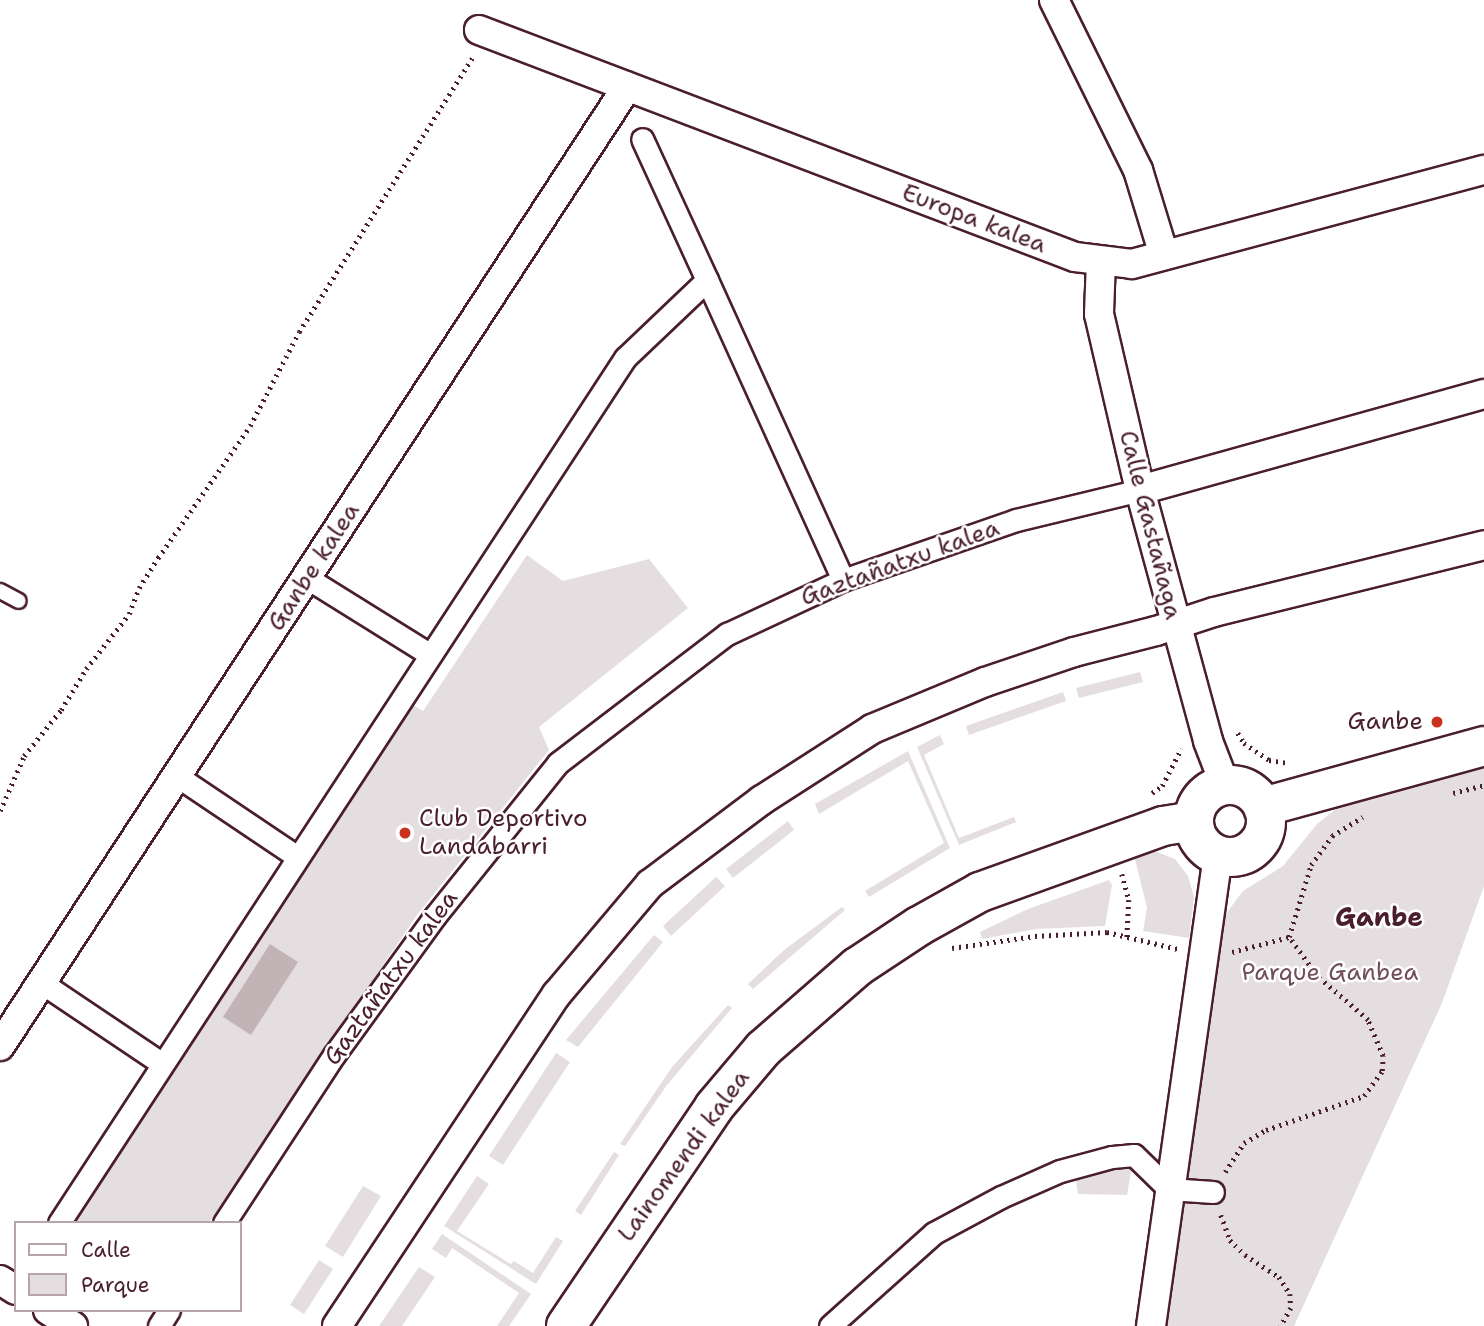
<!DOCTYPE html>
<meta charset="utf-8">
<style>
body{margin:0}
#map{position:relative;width:1484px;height:1326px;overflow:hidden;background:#fff;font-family:"Shantell Sans",sans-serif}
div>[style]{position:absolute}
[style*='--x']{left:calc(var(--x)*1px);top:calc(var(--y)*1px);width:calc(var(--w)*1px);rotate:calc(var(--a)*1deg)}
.green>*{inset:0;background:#e5dee0}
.water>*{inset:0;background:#c1b3b6}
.path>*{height:4.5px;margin-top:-2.25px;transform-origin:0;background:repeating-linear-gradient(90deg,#4a1f2b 0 2px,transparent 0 7px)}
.roads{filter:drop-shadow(2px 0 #4a1f2b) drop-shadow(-2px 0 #4a1f2b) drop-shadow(0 2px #4a1f2b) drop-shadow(0 -2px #4a1f2b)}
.service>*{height:14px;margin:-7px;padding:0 7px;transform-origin:7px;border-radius:7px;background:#fff}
.pedestrian>*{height:21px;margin:-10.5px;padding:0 10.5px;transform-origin:10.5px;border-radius:10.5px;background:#fff}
.minor>*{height:28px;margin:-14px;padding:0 14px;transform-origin:14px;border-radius:14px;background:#fff}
.primary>*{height:38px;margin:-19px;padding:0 19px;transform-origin:19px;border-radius:19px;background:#fff}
.primary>.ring{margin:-19px;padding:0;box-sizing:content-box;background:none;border:38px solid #fff;border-radius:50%}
.dots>*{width:19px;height:19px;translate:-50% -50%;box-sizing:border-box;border:4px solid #fff;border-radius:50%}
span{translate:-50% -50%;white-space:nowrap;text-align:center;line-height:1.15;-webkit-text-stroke:5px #fff;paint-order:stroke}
.street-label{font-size:24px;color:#4a1f2b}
.poi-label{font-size:24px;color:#4a1f2b}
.right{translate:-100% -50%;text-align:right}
.left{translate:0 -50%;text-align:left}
.park-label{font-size:24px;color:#714f58}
.neighbourhood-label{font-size:26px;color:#4a1f2b;font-weight:700}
.legend{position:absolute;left:14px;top:1221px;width:228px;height:91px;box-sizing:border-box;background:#fff;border:2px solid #b7a5aa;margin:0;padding:9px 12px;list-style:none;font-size:21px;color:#4a1f2b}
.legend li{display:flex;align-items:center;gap:14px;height:35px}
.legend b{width:35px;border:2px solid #b7a5aa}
</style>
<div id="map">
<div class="green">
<i style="clip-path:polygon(527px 555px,563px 581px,649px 559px,688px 608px,539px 727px,549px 750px,417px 915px,209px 1223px,74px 1223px,404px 712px,412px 704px,423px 711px)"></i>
<i style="clip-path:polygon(1140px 672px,1143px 682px,1079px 698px,1076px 688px)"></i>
<i style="clip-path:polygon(1063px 692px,1066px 701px,969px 735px,966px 726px)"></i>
<i style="clip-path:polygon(940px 735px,944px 744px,924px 755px,959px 838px,1014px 817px,1016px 822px,959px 845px,917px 747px)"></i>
<i style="clip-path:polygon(908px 751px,950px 848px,869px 897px,865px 891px,944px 843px,908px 761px,819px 814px,815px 804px)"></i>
<i style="clip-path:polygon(1484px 760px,1484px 886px,1442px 1003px,1294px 1326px,1164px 1326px,1225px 915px,1243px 891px,1283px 866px,1317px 824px,1340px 806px,1366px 793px)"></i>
<i style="clip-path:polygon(788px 821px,794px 830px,733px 878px,726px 869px)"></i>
<i style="clip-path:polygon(1152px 850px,1175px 859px,1188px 876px,1194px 897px,1189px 938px,1143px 931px,1147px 908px,1133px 851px)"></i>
<i style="clip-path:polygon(716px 877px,725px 886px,671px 936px,663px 926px)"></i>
<i style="clip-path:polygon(1109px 880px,1112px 885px,1105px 926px,1036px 929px,982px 939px,980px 932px,1028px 909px)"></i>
<i style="clip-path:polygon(842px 907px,845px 910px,753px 989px,748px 984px,784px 950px)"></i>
<i style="clip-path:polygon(654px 935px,663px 942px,578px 1047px,566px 1040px)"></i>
<i style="clip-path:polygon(728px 1005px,732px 1008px,667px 1085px,625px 1146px,620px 1144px,672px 1067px)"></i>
<i style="clip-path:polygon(556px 1053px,570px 1062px,503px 1165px,489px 1156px)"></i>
<i style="clip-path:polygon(614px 1152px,619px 1155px,581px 1215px,575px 1211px)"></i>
<i style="clip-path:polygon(1132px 1166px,1127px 1195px,1078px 1194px,1076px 1180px,1104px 1170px)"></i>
<i style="clip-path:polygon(477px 1176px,489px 1184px,457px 1231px,511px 1264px,514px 1261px,533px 1273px,556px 1237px,563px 1241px,536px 1284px,444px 1226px)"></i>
<i style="clip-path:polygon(363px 1186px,381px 1196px,343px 1257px,325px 1246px)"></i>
<i style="clip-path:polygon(442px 1234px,531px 1294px,509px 1326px,497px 1326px,519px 1293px,452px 1248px,446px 1258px,432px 1249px)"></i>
<i style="clip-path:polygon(319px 1260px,333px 1269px,304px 1314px,290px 1305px)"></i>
<i style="clip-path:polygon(419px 1267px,435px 1277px,402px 1326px,379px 1326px)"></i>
</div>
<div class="water">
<i style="clip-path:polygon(270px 944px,298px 962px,251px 1035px,223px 1017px)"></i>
</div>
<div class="path">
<i style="--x:1238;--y:733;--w:12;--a:59"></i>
<i style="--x:1244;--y:743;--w:30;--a:34"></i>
<i style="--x:1269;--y:760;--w:20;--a:9"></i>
<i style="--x:1152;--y:793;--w:12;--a:-35"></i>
<i style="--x:1162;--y:786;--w:42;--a:-62.8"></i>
<i style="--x:1453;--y:793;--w:32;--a:-14"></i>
<i style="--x:0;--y:811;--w:60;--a:-66.4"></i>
<i style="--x:24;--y:756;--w:59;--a:-51.2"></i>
<i style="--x:61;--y:710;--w:48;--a:-58.6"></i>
<i style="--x:86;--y:669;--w:70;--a:-52"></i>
<i style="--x:129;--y:614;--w:28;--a:-69"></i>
<i style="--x:139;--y:588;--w:36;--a:-58"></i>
<i style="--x:158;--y:558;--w:161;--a:-55.1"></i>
<i style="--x:250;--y:426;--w:106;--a:-62.5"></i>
<i style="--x:299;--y:332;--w:324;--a:-57.7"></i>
<i style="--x:1122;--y:874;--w:27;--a:75"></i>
<i style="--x:1129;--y:900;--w:38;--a:93"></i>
<i style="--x:952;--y:948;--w:84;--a:-8.2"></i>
<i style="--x:1035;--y:936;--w:72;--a:-3.2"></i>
<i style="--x:1107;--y:932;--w:73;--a:13.5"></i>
<i style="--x:1232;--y:952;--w:59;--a:-14.7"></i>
<i style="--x:1225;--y:1172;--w:35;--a:-57"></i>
<i style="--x:1244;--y:1143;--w:26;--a:-31"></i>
<i style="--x:1266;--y:1130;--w:104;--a:-19.1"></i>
<i style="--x:1364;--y:1096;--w:31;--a:-54"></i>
<i style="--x:1382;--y:1071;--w:15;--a:-86"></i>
<i style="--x:1383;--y:1056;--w:39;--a:-113"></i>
<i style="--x:1368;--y:1020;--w:67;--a:-139.2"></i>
<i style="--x:1317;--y:976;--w:48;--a:-125.7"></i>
<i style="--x:1289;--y:937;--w:75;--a:-73"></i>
<i style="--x:1311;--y:865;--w:36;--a:-54"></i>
<i style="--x:1332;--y:836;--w:36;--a:-32"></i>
<i style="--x:1221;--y:1215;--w:27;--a:70"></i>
<i style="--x:1230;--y:1240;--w:21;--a:45"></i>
<i style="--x:1245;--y:1255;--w:40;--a:32.9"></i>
<i style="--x:1279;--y:1277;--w:20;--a:57"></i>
<i style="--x:1290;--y:1294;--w:14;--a:86"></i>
<i style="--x:1291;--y:1308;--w:21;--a:119"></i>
</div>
<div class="roads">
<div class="service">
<i style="--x:0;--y:591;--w:21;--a:28"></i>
</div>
<div class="pedestrian">
<i style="--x:707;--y:280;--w:329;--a:65.6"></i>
<i style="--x:307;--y:578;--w:144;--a:31.9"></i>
<i style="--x:177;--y:776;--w:143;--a:33.9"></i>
<i style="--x:42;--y:983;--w:143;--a:33.9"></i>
<i style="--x:59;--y:1223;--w:1034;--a:-56.8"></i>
<i style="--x:625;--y:358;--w:113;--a:-43.6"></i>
<i style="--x:707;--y:280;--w:155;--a:-114.7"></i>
<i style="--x:224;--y:1223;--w:201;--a:-56.8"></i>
<i style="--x:334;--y:1055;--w:172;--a:-54"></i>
<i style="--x:435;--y:916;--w:196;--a:-51.2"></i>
<i style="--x:558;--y:763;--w:213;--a:-37.4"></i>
<i style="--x:727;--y:634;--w:128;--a:-25"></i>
<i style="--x:843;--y:580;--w:183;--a:-19.1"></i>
<i style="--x:1016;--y:520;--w:128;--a:-13.6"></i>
<i style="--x:159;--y:1326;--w:19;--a:-58"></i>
<i style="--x:830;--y:1326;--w:140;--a:-41.8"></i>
<i style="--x:934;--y:1233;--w:76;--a:-28.2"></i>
<i style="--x:1001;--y:1197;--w:64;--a:-23.8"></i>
<i style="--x:1060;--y:1171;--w:54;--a:-15.1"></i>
<i style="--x:1112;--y:1157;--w:22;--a:-5"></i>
<i style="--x:1134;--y:1155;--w:49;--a:44.2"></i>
<i style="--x:1169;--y:1189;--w:44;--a:3.9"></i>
</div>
<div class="minor">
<i style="--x:1054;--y:0;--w:190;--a:63.7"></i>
<i style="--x:1138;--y:170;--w:89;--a:73"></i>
<i style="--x:479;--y:30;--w:638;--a:20.85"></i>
<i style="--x:1075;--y:257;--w:57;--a:7"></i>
<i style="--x:1132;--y:264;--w:364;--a:-15"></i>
<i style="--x:1101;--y:261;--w:53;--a:92.2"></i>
<i style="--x:1099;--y:314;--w:181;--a:76.9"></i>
<i style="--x:1140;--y:490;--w:260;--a:74.8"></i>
<i style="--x:1208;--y:741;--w:47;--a:68.9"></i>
<i style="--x:1140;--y:490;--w:357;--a:-15.6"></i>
<i style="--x:0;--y:1046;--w:1146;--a:-56.82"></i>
<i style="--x:0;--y:1280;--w:19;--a:32"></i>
<i style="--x:48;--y:1310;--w:30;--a:33"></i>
<i style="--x:337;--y:1326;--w:398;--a:-56.5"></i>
<i style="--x:557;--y:994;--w:144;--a:-49.8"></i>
<i style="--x:650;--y:884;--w:140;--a:-36.9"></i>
<i style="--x:762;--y:800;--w:131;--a:-32.8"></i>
<i style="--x:872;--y:729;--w:122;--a:-22.6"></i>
<i style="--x:985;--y:682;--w:94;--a:-18.6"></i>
<i style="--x:1074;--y:652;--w:85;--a:-14.4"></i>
<i style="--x:1156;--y:631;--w:61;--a:-18.1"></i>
<i style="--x:1214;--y:612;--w:278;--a:-13.9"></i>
<i style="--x:1151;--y:1326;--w:477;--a:-81.9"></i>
</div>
<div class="primary">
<i class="ring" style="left:1194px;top:785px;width:34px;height:34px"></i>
<i style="--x:1263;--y:807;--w:229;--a:-15.4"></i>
<i style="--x:566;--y:1326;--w:264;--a:-55.9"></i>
<i style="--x:714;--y:1107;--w:76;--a:-49.8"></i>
<i style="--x:763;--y:1049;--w:125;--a:-41.1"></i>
<i style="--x:857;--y:967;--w:74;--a:-33.5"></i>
<i style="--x:919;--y:926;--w:70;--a:-29.1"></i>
<i style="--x:980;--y:892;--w:195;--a:-19.8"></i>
<i style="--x:1163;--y:826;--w:30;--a:-9"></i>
</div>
</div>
<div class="dots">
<i style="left:1437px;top:722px;background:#c8321e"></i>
<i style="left:405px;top:833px;background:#c8321e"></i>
</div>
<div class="street-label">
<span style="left:974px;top:219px;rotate:21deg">Europa kalea</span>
<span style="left:1150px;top:525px;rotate:76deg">Calle Gastañaga</span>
<span style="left:900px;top:563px;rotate:-20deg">Gaztañatxu kalea</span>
<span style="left:314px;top:567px;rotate:-57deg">Ganbe kalea</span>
<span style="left:391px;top:978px;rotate:-54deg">Gaztañatxu kalea</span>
<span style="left:684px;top:1156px;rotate:-54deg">Lainomendi kalea</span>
</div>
<div class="poi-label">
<span class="right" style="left:1423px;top:722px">Ganbe</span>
<span class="left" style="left:419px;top:833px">Club Deportivo<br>Landabarri</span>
</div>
<div class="park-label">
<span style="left:1330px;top:973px">Parque Ganbea</span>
</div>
<div class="neighbourhood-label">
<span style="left:1379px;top:917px">Ganbe</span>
</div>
<ul class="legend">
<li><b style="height:9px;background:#fff"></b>Calle</li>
<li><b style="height:19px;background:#e5dee0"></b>Parque</li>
</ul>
</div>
